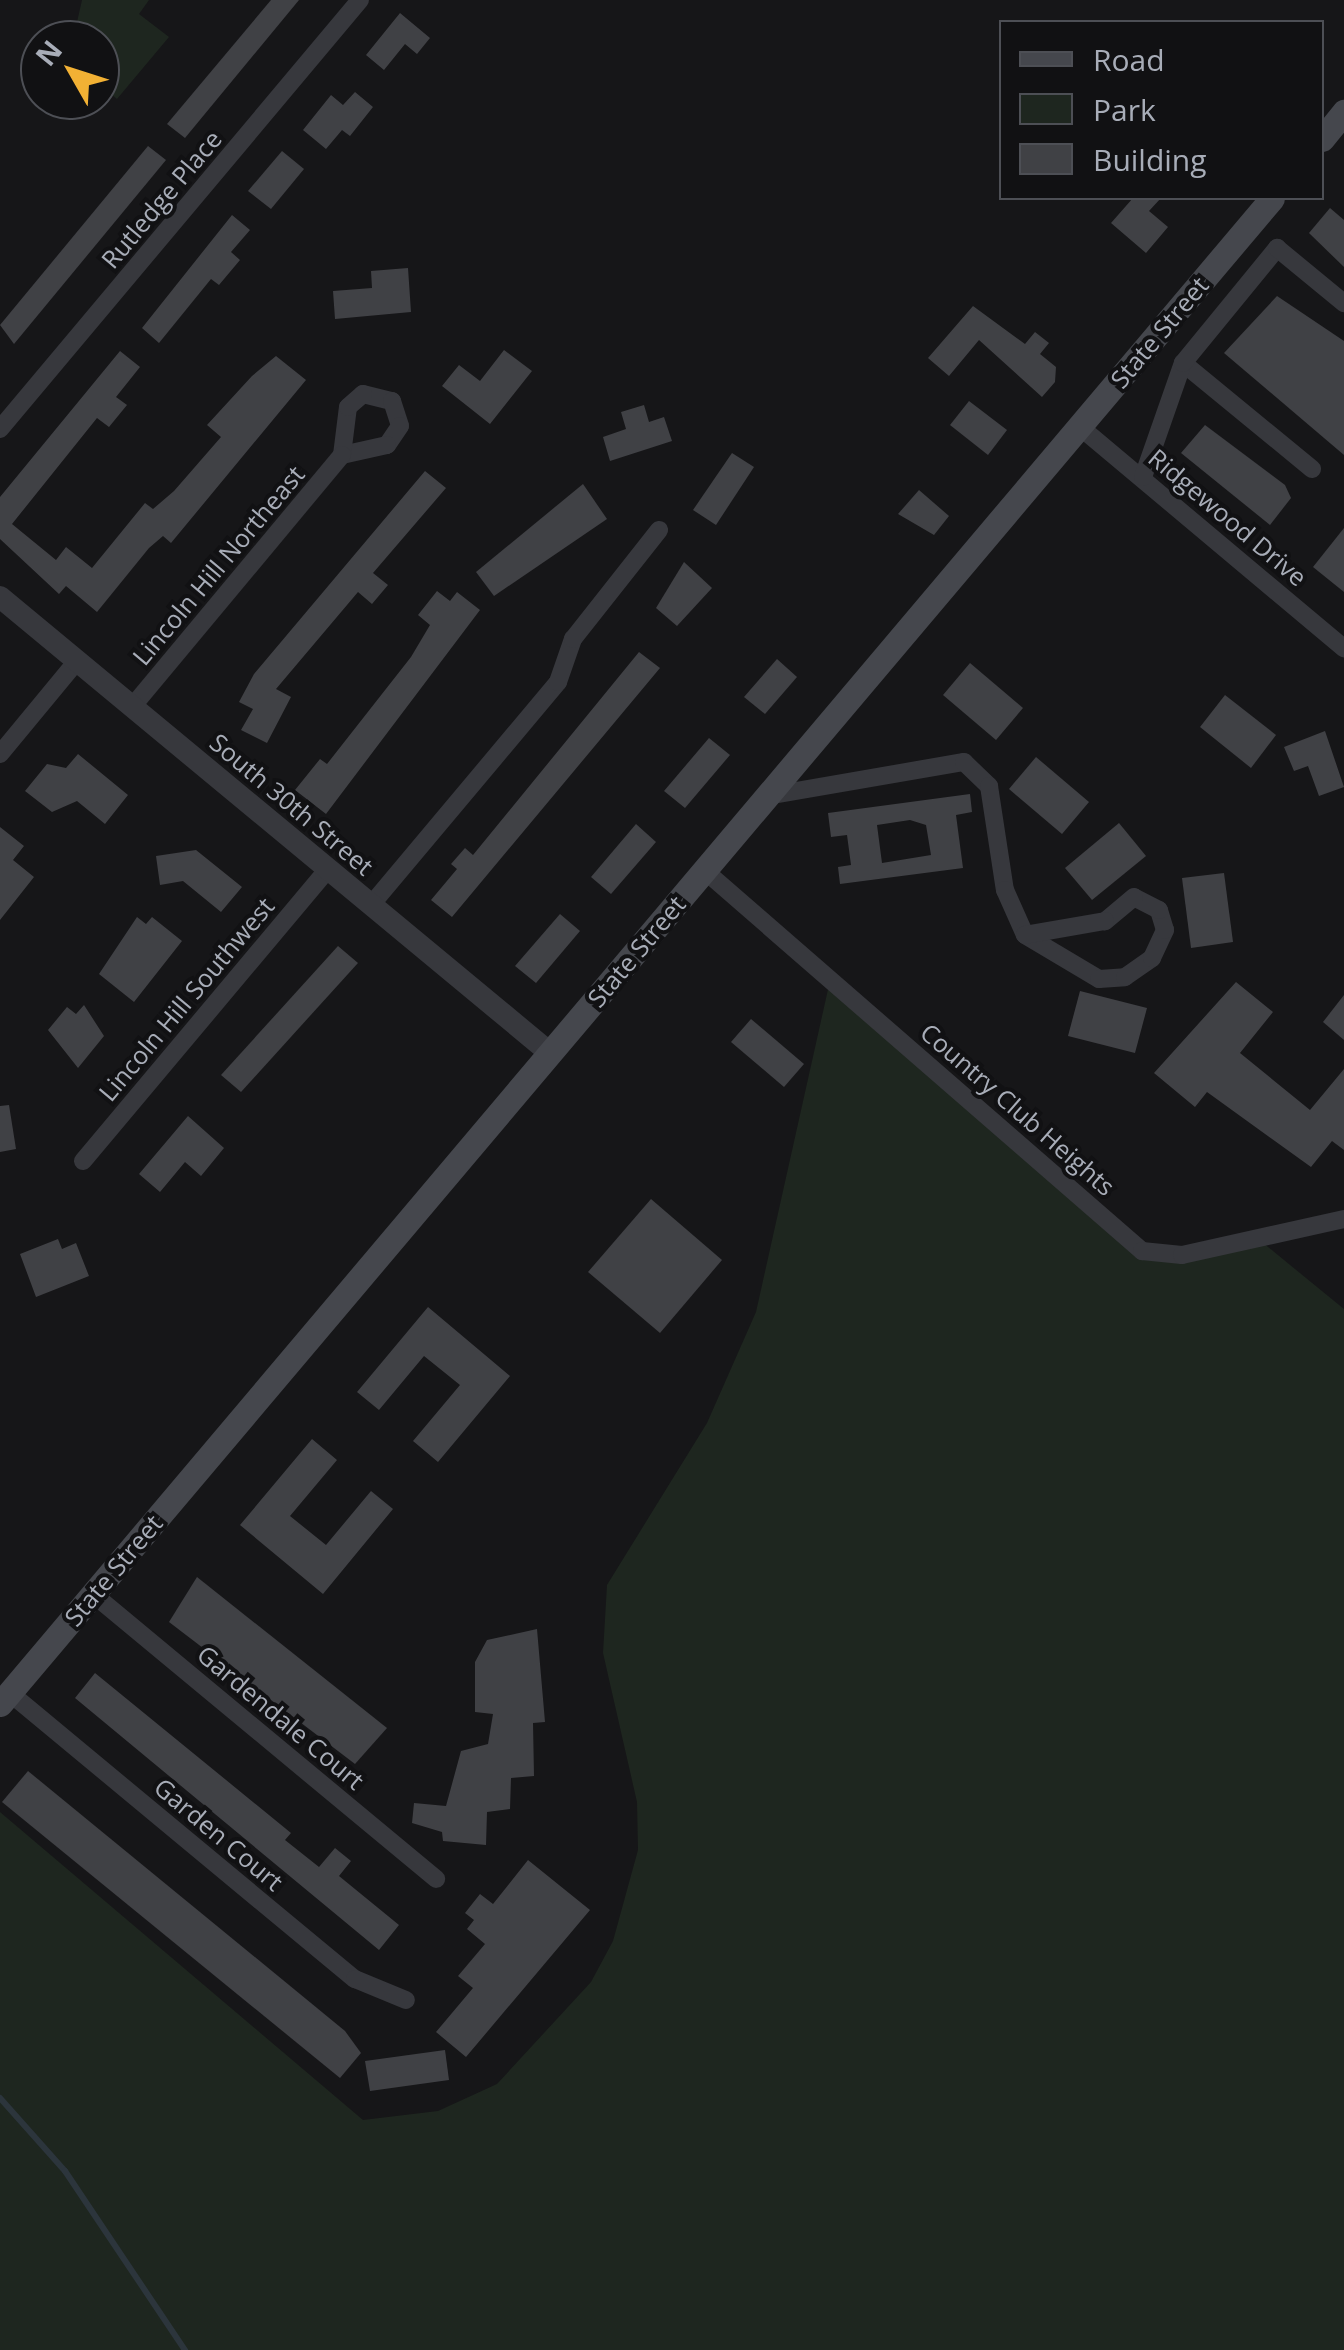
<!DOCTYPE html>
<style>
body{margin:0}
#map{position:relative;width:1344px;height:2350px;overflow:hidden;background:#161618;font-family:"Open Sans",sans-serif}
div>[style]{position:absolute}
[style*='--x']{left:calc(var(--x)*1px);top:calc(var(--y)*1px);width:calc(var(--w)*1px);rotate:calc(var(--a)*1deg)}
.green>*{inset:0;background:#1e261f}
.stream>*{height:6px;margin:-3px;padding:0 3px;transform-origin:3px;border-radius:3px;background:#2c353c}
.building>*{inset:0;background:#404145}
.minor>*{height:18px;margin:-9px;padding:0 9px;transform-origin:9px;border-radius:9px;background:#37383d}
.tertiary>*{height:22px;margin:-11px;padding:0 11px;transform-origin:11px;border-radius:11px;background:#37383d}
.secondary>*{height:25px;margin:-12.5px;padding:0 12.5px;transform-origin:12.5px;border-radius:12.5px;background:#45474d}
span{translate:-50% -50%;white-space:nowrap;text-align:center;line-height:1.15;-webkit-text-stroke:8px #111113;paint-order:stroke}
.street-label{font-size:25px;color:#a8adb8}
.legend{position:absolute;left:999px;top:20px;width:325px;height:180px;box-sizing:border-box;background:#111113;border:2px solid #4d4f55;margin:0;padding:12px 18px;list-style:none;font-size:30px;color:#a8adb8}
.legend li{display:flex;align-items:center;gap:20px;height:50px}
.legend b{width:50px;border:2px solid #4d4f55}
.north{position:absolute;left:20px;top:20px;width:100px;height:100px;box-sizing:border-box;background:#111113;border:2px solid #4d4f55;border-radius:50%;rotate:309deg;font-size:28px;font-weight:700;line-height:40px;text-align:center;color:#a8adb8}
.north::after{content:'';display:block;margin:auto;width:35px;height:45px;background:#f2b134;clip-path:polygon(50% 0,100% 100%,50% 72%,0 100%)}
</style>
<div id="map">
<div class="green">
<i style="clip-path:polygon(82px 0,149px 0,139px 14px,169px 37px,117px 99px,100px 85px,100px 40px,73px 40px)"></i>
<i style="clip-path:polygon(831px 976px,1142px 1251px,1257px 1238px,1344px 1309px,1344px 2350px,0 2350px,0 1812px,363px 2120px,438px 2111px,497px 2084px,591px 1982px,613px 1941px,638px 1850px,637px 1802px,603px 1653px,607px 1585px,707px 1423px,756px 1312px)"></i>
</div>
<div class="stream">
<i style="--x:0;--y:2098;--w:98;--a:48.3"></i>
<i style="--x:65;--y:2171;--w:216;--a:56.2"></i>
</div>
<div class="building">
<i style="clip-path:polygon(271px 0,299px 0,185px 138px,167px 124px)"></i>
<i style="clip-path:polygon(400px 13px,430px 38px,417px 54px,405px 44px,384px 70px,366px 55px)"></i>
<i style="clip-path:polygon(355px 92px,373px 107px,350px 136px,342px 130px,326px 149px,303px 130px,331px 95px,343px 105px)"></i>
<i style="clip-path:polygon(148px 146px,166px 160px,14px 344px,0 325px)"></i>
<i style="clip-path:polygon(282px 151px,304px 169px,271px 209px,248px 191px)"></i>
<i style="clip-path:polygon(1133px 198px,1161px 198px,1149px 211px,1168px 227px,1146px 253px,1111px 223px)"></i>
<i style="clip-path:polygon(1330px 208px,1344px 220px,1344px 267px,1309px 233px)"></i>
<i style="clip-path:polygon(232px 215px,250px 230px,231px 252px,240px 260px,219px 285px,211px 279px,159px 343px,142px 328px)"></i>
<i style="clip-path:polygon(408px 268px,411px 312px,335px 319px,333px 291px,372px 288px,371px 271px)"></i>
<i style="clip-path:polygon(1277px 296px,1344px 341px,1344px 455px,1224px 353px)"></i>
<i style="clip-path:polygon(973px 306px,1025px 344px,1035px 332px,1049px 343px,1040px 354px,1056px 367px,1055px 382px,1042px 397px,979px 340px,949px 376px,928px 358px)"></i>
<i style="clip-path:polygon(504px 350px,532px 371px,490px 424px,442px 386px,459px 365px,480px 381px)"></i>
<i style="clip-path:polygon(120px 351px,140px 367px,116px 397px,127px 405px,109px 427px,97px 418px,12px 524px,56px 560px,66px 547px,92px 568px,145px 503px,153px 509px,174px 491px,221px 437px,207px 425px,252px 376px,276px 356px,306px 380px,171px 543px,163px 536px,149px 548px,97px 612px,66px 586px,59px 594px,0 539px,0 497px)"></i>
<i style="clip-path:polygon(969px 401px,1007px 430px,988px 455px,950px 425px)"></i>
<i style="clip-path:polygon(644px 405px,649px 422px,664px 417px,672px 441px,610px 461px,603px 437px,626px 429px,621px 412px)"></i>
<i style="clip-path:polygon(1205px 425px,1285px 485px,1291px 498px,1270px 525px,1181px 453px)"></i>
<i style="clip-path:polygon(732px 453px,754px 467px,716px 525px,693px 510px)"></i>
<i style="clip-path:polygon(425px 471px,446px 488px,373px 573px,388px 585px,372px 604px,358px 592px,276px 689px,291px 697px,267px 743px,241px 730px,253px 709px,239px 702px,254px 674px)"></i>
<i style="clip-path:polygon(583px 484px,607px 519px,494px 596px,476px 572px)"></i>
<i style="clip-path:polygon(919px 490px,949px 516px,934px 535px,898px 514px)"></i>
<i style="clip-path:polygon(1344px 528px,1344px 592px,1313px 567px)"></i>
<i style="clip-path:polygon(684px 562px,712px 588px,677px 626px,656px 608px)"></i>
<i style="clip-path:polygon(437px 591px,450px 601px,457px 592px,480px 610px,326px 814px,295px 790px,320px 759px,327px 764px,411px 657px,430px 625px,418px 615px)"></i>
<i style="clip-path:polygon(639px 652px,660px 668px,452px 917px,431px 900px,457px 869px,451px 864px,465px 848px,473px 855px)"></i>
<i style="clip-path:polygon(777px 659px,797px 677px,765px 714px,744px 697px)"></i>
<i style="clip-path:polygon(970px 663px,1023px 708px,996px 740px,943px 695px)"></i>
<i style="clip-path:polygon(1225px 695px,1276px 735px,1251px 768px,1200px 727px)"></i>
<i style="clip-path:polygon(1325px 731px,1344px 787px,1319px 796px,1308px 766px,1294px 771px,1284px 747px)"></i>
<i style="clip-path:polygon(709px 738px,730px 755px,685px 808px,664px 791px)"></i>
<i style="clip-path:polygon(78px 754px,128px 795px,105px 824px,77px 801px,52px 812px,25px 791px,47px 764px,66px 768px)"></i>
<i style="clip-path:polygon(1036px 757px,1089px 802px,1062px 834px,1009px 789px)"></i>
<i style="clip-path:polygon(evenodd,970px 794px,972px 812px,956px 815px,963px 868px,840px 884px,838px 867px,851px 865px,847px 835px,831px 837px,828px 813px,970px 794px,910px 820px,926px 825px,931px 855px,882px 863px,877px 825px,910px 820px)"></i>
<i style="clip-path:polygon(1119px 823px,1146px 856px,1092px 900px,1065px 868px)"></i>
<i style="clip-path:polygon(636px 824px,656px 842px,611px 894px,591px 877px)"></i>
<i style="clip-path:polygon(0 827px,24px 846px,13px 860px,34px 877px,0 920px)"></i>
<i style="clip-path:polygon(196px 850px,242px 887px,221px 912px,183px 881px,160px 885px,156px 856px)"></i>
<i style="clip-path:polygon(1224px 873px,1233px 942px,1191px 948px,1182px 878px)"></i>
<i style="clip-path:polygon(560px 914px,580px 931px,536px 983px,515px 966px)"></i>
<i style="clip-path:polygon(137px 917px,146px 924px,152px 917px,182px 941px,134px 1002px,99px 974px)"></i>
<i style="clip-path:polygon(338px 946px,358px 963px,241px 1092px,221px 1075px)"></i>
<i style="clip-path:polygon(1236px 982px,1273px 1012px,1240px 1053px,1310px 1110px,1344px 1069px,1344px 1150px,1332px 1141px,1311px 1167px,1207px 1092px,1195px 1107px,1154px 1073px)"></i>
<i style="clip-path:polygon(1080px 991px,1147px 1008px,1135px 1053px,1068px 1036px)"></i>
<i style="clip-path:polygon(1344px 995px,1344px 1040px,1323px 1022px)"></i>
<i style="clip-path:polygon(84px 1005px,104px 1036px,78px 1068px,48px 1030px,67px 1007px,76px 1014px)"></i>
<i style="clip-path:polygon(751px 1019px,804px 1064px,784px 1087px,731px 1042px)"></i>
<i style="clip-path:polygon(9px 1105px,16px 1149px,0 1152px,0 1106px)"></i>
<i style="clip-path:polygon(188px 1116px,224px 1148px,201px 1176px,185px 1162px,160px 1192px,139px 1174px)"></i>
<i style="clip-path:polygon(651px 1199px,722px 1260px,660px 1333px,588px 1272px)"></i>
<i style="clip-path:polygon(58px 1239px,62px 1249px,76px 1243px,89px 1276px,36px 1297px,20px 1254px)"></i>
<i style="clip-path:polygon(428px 1307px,510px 1376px,438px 1462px,413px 1441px,460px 1385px,424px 1356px,379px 1410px,357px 1392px)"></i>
<i style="clip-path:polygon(312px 1439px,337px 1460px,290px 1516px,326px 1545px,371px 1491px,393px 1509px,323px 1594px,240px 1525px)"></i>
<i style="clip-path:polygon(197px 1577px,387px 1728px,355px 1764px,169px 1622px)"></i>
<i style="clip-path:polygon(537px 1629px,545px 1722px,533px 1723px,534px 1776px,511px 1778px,510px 1809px,487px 1812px,486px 1845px,443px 1841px,442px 1832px,412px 1823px,414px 1803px,446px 1806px,461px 1751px,488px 1744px,493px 1714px,475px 1712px,475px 1662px,487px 1640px)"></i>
<i style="clip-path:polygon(95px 1673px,291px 1833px,285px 1840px,319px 1867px,335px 1848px,351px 1861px,339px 1876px,399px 1925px,379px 1950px,75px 1698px)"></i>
<i style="clip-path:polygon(28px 1771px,345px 2031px,361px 2053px,340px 2078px,2px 1802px)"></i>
<i style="clip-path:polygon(528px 1860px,590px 1910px,466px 2057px,436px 2032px,473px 1988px,458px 1976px,485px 1944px,467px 1929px,474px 1920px,465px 1913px,480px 1894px,493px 1904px)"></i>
<i style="clip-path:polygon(445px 2050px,449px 2080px,370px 2091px,365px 2061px)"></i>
</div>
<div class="minor">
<i style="--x:1183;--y:363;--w:167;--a:39.4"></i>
<i style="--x:363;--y:394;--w:30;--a:14"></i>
<i style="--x:392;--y:401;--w:26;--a:72"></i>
<i style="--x:400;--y:426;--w:23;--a:124"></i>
<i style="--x:387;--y:445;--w:46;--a:167.5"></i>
<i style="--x:342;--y:455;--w:48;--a:-82.9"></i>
<i style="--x:348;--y:407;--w:20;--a:-41"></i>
<i style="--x:1079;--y:426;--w:346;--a:40"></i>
<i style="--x:0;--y:429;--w:560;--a:-50"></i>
<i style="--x:1143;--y:477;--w:121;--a:-70.7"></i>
<i style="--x:1183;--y:363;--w:149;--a:-50.7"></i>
<i style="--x:1277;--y:248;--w:87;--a:39.4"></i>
<i style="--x:132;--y:707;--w:328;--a:-50.2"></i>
<i style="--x:0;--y:754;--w:121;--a:-50.4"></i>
<i style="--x:767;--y:796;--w:200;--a:-9.8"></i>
<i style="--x:964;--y:762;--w:35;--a:44"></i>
<i style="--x:989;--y:786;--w:105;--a:81.3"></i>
<i style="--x:1005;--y:890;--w:49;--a:66"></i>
<i style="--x:1025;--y:935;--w:86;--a:30.7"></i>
<i style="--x:1099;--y:979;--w:26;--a:-4"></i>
<i style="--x:1125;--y:977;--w:33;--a:-35"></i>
<i style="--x:1152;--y:958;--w:31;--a:-65"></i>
<i style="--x:1165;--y:930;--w:21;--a:-107"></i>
<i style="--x:1159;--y:910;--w:28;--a:-153"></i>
<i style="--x:1134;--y:897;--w:38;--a:140"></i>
<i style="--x:1105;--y:921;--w:81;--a:170.1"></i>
<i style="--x:704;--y:870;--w:581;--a:41.02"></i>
<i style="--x:1142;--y:1251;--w:40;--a:5.7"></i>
<i style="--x:1182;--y:1255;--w:166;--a:-12.5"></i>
<i style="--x:371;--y:905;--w:291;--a:-50"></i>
<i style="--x:558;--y:682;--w:46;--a:-70.8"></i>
<i style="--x:573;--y:639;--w:139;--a:-51.7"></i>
<i style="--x:83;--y:1161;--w:381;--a:-50"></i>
<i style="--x:93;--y:1594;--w:446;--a:39.7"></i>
<i style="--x:10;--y:1693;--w:448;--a:39.7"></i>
<i style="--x:355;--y:1979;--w:55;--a:22.4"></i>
</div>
<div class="tertiary">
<i style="--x:0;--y:597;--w:714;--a:39.66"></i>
</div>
<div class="secondary">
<i style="--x:1322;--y:139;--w:35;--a:-51"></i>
<i style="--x:0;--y:1704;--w:1971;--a:-49.81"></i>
</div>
<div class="street-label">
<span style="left:161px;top:199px;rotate:-50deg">Rutledge Place</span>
<span style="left:1159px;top:332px;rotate:-50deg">State Street</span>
<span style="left:1228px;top:517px;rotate:40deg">Ridgewood Drive</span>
<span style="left:218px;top:565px;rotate:-50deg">Lincoln Hill Northeast</span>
<span style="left:292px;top:804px;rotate:40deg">South 30th Street</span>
<span style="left:636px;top:951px;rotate:-50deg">State Street</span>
<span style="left:186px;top:999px;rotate:-50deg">Lincoln Hill Southwest</span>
<span style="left:1018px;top:1109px;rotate:41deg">Country Club Heights</span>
<span style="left:113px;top:1570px;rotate:-50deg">State Street</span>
<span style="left:281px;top:1717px;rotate:40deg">Gardendale Court</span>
<span style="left:219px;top:1834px;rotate:40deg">Garden Court</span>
</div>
<ul class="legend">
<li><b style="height:12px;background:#45474d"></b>Road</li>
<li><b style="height:28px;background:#1e261f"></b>Park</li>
<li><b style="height:28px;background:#404145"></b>Building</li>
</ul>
<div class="north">N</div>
</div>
